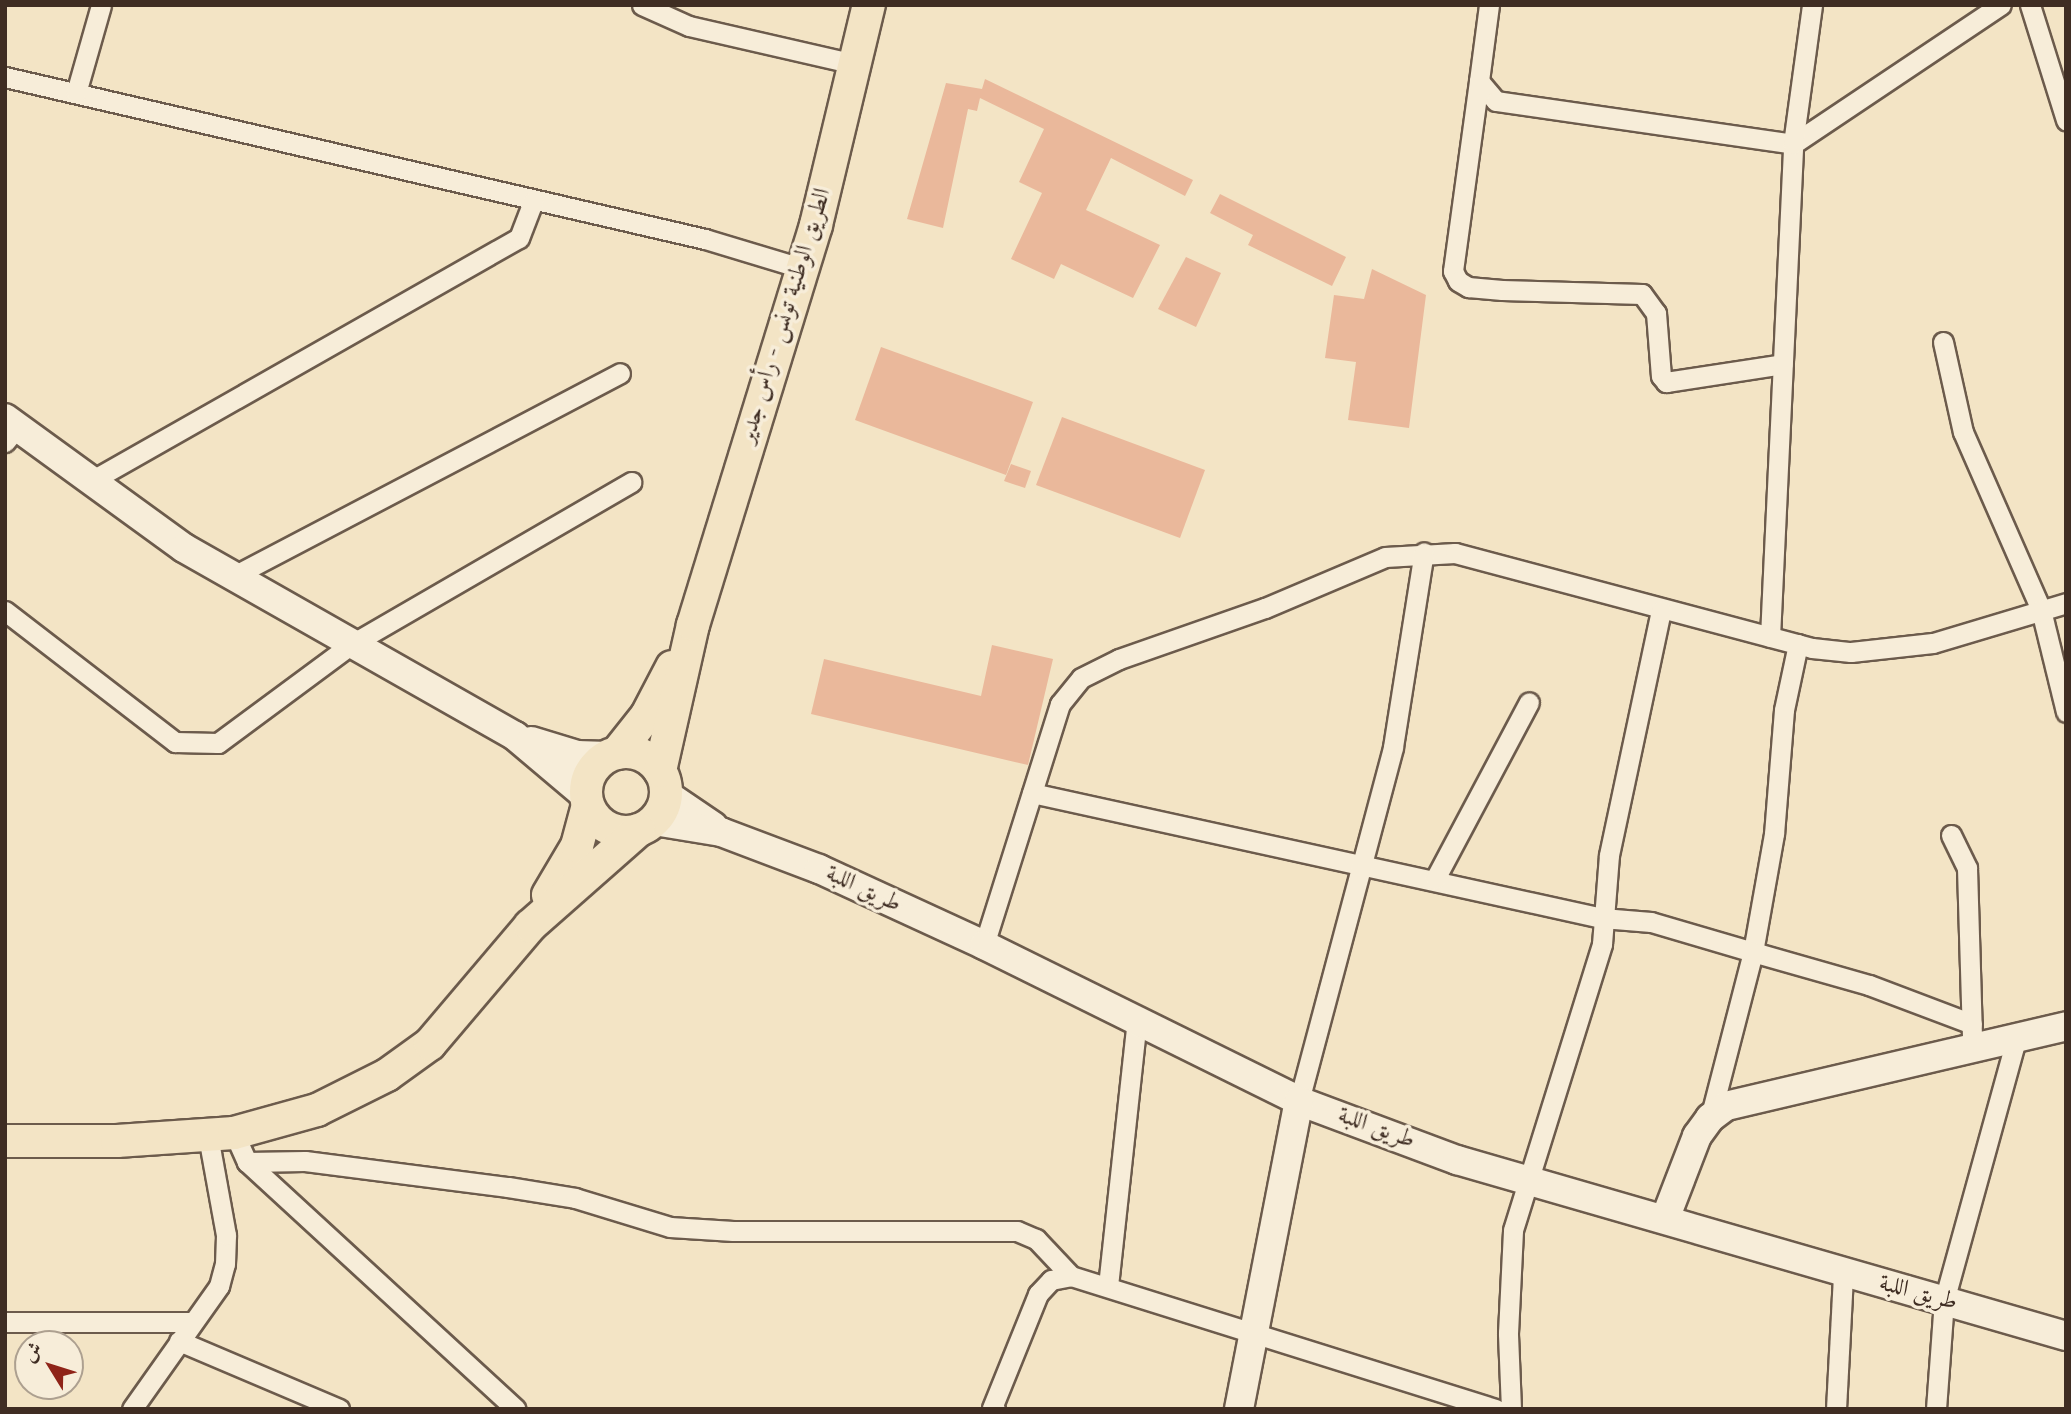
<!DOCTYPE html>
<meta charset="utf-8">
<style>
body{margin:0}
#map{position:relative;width:2071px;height:1414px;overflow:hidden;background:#f3e4c5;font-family:"Old Standard TT",Amiri,serif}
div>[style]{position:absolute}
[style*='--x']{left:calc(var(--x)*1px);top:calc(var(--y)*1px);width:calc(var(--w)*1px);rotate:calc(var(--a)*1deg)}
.building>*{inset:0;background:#eab89b}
.roads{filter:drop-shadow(2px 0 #6c5b4c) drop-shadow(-2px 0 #6c5b4c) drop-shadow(0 2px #6c5b4c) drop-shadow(0 -2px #6c5b4c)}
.street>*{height:19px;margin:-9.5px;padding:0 9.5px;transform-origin:9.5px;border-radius:9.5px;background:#f7edd9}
.secondary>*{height:28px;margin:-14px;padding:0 14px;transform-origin:14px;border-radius:14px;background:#f7edd9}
.primary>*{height:32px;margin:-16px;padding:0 16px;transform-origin:16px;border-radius:16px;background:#f3e4c5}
.primary>.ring{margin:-16px;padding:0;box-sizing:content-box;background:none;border:32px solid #f3e4c5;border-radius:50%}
span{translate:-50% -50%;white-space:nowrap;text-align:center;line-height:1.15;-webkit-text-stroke:7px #f7edd9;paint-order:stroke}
.street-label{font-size:24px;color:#3f2d23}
.frame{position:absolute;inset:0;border:7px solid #3f2d23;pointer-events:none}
.north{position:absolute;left:14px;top:1330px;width:70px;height:70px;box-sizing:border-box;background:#f7edd9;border:2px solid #ada090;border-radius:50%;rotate:308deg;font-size:19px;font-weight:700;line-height:28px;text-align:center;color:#3f2d23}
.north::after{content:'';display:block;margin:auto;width:24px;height:32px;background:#8f2418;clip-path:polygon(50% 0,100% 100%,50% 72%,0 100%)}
</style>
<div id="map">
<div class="building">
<i style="clip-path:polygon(985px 79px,1193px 180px,1185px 196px,1111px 158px,1086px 210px,1160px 245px,1133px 298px,1061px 264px,1054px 279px,1011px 259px,1042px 193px,1019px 182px,1044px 129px,980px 98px,977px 111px,968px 109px,943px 228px,907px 219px,946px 83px,982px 89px)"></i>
<i style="clip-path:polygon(1220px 194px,1346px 257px,1332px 286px,1248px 245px,1253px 235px,1210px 213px)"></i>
<i style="clip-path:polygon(1186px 257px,1221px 273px,1196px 327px,1158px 309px)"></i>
<i style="clip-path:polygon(1372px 269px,1426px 295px,1409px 428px,1348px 420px,1356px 362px,1325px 358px,1334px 295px,1364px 299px)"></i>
<i style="clip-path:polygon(881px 347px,1033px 402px,1006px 475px,855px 420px)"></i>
<i style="clip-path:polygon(1062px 417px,1205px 470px,1180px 538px,1036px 485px)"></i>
<i style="clip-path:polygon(1011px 464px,1031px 471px,1025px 488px,1004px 481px)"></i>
<i style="clip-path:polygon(992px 645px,1053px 659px,1028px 765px,811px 714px,824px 659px,981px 696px)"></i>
</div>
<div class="roads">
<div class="street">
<i style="--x:642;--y:5;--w:51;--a:24.1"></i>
<i style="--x:689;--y:26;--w:170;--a:12.9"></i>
<i style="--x:1489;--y:5;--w:77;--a:97.5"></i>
<i style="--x:1479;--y:81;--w:26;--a:50"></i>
<i style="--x:1496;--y:101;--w:300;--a:8.2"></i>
<i style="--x:1793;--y:144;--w:250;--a:-33.8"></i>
<i style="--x:2030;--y:5;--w:121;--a:72.6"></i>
<i style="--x:5;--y:77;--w:719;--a:13.03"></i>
<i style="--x:705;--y:239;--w:100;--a:16.8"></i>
<i style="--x:1479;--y:81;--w:192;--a:97.8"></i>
<i style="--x:1453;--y:271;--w:11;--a:63"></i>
<i style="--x:1458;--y:281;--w:12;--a:31"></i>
<i style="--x:1468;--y:287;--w:34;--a:5"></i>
<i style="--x:1502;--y:290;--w:140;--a:1.6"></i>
<i style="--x:1642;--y:294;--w:24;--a:54"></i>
<i style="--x:1656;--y:313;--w:63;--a:85.5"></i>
<i style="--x:1661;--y:376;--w:8;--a:50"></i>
<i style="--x:1666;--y:382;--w:118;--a:-8.7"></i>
<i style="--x:76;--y:93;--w:91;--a:-74.1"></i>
<i style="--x:1943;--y:342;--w:92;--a:77.5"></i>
<i style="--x:1963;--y:432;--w:194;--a:66.3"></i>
<i style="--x:2041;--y:610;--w:105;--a:76.2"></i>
<i style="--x:5;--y:442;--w:19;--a:-51"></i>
<i style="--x:91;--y:481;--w:492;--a:-29.6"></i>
<i style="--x:519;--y:238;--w:40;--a:-69"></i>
<i style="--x:232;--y:577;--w:438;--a:-27.7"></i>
<i style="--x:5;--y:611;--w:215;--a:37.6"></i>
<i style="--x:175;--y:742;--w:43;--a:1.3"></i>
<i style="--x:218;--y:743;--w:167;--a:-36.5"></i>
<i style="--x:352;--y:644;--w:323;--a:-30.1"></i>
<i style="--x:1770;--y:637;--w:494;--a:-87.3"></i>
<i style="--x:1793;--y:144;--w:140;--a:-82.2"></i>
<i style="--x:1798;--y:644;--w:67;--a:102"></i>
<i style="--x:1784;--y:710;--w:124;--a:94.6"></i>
<i style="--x:1774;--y:834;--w:120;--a:100.1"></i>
<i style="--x:1753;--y:952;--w:121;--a:15.9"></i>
<i style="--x:1869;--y:985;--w:110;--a:20.7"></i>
<i style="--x:1032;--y:793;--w:584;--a:12.37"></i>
<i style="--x:1602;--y:918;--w:49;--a:4.7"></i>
<i style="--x:1651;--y:922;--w:106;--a:16.4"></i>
<i style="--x:1753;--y:952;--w:171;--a:104.5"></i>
<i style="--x:1951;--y:835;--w:37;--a:64"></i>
<i style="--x:1967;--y:868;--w:167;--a:88.3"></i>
<i style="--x:1435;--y:879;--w:200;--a:-62"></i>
<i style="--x:984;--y:945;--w:253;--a:-72.5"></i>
<i style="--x:1060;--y:704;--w:33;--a:-51"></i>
<i style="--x:1081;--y:678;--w:42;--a:-26.6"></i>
<i style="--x:1119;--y:659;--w:155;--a:-19.3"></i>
<i style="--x:1265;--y:608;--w:130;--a:-23"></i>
<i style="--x:1385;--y:557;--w:70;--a:-3.3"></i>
<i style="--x:1455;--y:553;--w:369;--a:14.9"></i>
<i style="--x:1812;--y:648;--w:39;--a:6"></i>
<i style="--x:1851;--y:652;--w:82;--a:-6.3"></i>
<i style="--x:1933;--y:643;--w:139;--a:-16.7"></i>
<i style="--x:1299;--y:1101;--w:366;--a:-75.1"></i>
<i style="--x:1393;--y:747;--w:197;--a:-81"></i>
<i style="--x:234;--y:1133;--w:32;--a:66"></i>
<i style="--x:247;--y:1162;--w:365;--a:42.6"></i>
<i style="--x:247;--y:1162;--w:58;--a:-1"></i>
<i style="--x:305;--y:1161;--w:205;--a:7.3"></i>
<i style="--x:508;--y:1187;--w:68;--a:9.3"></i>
<i style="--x:575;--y:1198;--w:99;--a:17"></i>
<i style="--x:670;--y:1227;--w:63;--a:3.6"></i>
<i style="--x:733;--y:1231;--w:284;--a:0"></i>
<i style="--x:1017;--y:1231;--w:21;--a:23"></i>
<i style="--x:1036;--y:1239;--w:51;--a:46.6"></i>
<i style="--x:1108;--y:1286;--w:268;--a:-83.8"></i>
<i style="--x:5;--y:1322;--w:188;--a:0"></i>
<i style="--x:179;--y:1341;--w:174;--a:23"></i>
<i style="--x:132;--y:1409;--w:151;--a:-54.7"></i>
<i style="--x:219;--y:1286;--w:23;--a:-75"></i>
<i style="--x:225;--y:1264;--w:29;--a:-88"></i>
<i style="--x:226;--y:1235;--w:101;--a:-100.3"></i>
<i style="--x:995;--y:1409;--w:3;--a:-162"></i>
<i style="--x:992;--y:1408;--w:123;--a:-68"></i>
<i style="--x:1038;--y:1294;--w:19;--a:-47"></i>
<i style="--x:1051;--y:1280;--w:20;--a:-11"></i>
<i style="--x:1071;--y:1276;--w:445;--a:17.4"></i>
<i style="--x:1511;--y:1409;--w:76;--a:-92.3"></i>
<i style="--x:1508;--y:1333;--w:103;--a:-87.2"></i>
<i style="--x:1513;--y:1230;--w:300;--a:-72.7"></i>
<i style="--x:1602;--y:944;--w:89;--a:-85.5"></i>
<i style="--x:1609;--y:855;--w:250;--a:-78"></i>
<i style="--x:1836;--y:1409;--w:135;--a:-87"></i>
<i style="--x:1936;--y:1409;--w:108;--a:-85.8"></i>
<i style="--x:1944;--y:1301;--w:272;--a:-74.6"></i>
</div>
<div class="secondary">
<i style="--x:5;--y:418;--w:221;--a:36"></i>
<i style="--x:184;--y:548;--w:381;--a:29.6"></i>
<i style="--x:515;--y:736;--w:93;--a:40.2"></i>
<i style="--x:531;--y:741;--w:48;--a:16.9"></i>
<i style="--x:577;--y:755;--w:31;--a:2"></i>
<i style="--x:666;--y:794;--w:57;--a:34.2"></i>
<i style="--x:654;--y:821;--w:68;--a:9.3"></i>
<i style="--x:721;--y:832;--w:105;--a:20.7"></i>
<i style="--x:819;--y:869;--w:182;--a:24.7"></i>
<i style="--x:984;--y:945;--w:352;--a:26.3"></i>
<i style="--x:1299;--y:1101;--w:169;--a:20.5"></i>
<i style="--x:1457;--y:1160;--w:634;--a:16.12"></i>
<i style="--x:1665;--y:1219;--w:89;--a:-68.9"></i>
<i style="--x:1697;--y:1136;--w:22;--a:-54"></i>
<i style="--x:1710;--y:1118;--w:20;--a:-37"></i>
<i style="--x:1726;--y:1106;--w:349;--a:-13.2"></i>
<i style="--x:1239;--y:1409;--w:314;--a:-79"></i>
</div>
<div class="primary">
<i class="ring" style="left:586px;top:752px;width:48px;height:48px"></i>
<i style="--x:617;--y:753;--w:48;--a:-51.7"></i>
<i style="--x:647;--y:715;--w:54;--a:-62.5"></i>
<i style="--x:660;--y:771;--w:150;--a:-77.3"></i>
<i style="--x:693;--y:625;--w:418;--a:-72.9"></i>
<i style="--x:816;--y:225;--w:226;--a:-76.5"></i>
<i style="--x:548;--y:895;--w:57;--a:-59.4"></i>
<i style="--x:577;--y:846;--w:42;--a:-75"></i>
<i style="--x:5;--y:1141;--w:112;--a:0"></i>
<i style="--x:117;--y:1141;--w:117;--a:-3.9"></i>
<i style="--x:234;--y:1133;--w:86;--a:-15.5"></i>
<i style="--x:317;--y:1110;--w:78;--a:-26.6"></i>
<i style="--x:387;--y:1075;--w:53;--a:-35.8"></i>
<i style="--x:430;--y:1044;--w:155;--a:-49.7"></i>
<i style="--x:530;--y:926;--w:145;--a:-41.4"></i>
</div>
</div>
<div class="street-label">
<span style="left:786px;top:316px;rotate:-73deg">الطريق الوطنية تونس - رأس جدير</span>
<span style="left:863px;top:890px;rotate:25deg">طريق اللبة</span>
<span style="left:1376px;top:1129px;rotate:20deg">طريق اللبة</span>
<span style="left:1918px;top:1294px;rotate:15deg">طريق اللبة</span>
</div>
<div class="frame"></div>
<div class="north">ش</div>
</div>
